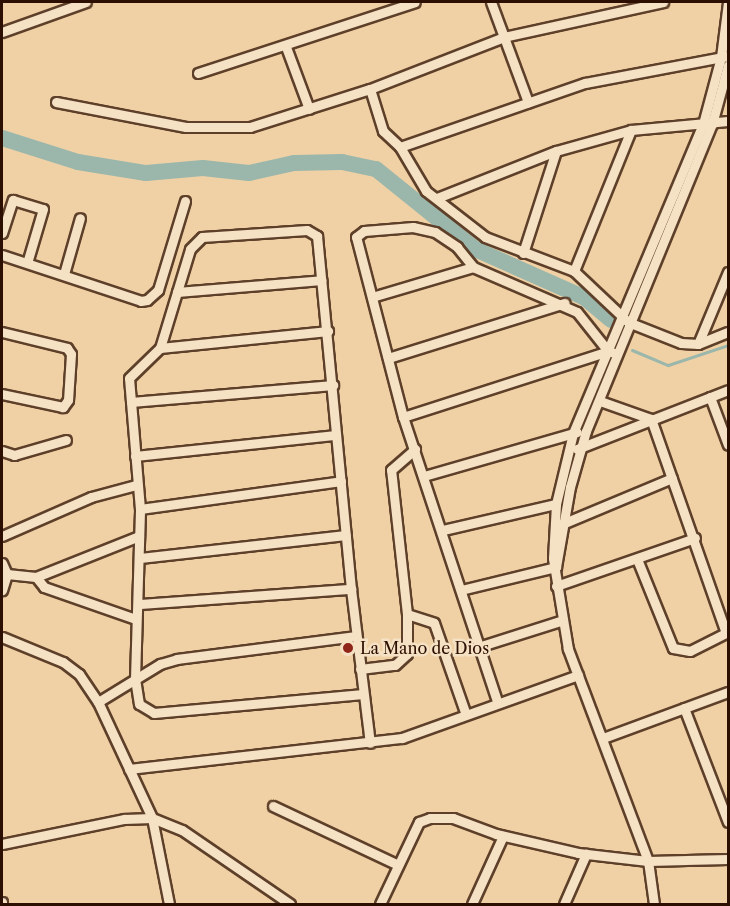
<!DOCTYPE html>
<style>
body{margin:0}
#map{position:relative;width:730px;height:906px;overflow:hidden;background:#f0d1a5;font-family:"Libre Caslon Text",serif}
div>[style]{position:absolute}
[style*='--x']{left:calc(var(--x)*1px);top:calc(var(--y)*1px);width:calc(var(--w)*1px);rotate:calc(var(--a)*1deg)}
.stream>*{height:3px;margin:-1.5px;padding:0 1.5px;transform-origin:1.5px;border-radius:1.5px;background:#9bb7ac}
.river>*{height:16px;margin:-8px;padding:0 8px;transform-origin:8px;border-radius:8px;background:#9bb7ac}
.roads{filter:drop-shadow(2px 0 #5e402a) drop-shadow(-2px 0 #5e402a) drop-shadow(0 2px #5e402a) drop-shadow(0 -2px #5e402a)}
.minor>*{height:9px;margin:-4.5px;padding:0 4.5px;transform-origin:4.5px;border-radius:4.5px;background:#f5e1c4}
.dots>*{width:16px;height:16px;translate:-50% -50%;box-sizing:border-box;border:3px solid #f5e1c4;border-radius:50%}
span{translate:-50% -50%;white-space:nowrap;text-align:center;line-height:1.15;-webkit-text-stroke:5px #f5e1c4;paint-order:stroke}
.poi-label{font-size:16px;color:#2d0f01}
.left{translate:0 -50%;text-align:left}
.frame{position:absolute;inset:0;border:3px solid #2d0f01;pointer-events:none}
</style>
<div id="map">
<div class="stream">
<i style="--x:632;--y:350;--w:39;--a:23"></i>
<i style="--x:668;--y:365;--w:63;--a:-18.4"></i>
</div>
<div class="river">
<i style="--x:2;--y:138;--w:80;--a:17.5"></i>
<i style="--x:78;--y:162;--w:69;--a:9.2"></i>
<i style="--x:146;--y:173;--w:57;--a:-5"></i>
<i style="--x:203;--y:168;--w:46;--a:6.2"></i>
<i style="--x:249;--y:173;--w:46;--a:-12.5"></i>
<i style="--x:294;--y:163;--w:48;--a:-1.2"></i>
<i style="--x:342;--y:162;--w:35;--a:12"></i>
<i style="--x:376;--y:169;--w:127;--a:38.9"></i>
<i style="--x:475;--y:249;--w:120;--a:24"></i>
<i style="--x:585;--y:298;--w:34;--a:40"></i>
</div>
<div class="roads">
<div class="minor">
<i style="--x:491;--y:2;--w:107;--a:69.7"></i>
<i style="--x:2;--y:32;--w:89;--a:-19.7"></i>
<i style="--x:286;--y:47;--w:66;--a:69.6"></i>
<i style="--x:198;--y:73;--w:228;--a:-18.1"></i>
<i style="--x:370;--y:89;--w:44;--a:72.8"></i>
<i style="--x:383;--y:131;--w:23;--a:43"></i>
<i style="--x:400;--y:147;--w:196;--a:-19.1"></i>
<i style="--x:585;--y:83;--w:146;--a:-10.7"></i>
<i style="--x:56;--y:102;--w:132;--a:10.9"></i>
<i style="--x:186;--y:127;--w:64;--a:0"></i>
<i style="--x:250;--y:127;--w:126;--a:-17.6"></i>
<i style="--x:370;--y:89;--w:144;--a:-21.2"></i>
<i style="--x:504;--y:37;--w:163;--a:-12.4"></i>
<i style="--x:400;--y:147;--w:51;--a:59.4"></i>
<i style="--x:426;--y:191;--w:75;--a:37.9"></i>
<i style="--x:485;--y:237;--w:95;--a:20.9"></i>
<i style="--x:574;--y:271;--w:74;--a:43.4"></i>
<i style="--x:628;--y:322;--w:57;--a:21.6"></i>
<i style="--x:681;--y:343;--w:17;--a:3"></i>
<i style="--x:698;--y:344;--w:32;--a:-22"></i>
<i style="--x:437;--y:198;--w:128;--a:-21.6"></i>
<i style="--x:556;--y:151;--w:78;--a:-15.6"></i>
<i style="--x:631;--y:130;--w:97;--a:-5.3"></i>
<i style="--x:2;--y:233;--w:35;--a:-72"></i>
<i style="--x:13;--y:200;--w:31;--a:17"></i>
<i style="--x:43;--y:209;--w:56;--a:106.5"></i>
<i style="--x:523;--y:253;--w:107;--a:-72.1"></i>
<i style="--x:2;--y:255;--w:146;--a:18.3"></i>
<i style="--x:141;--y:301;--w:6;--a:-9"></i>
<i style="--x:147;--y:300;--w:15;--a:-42"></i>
<i style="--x:158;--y:290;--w:93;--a:-73.1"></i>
<i style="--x:574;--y:271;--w:152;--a:-68"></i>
<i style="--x:64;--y:274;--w:58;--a:-74.1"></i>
<i style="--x:177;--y:292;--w:145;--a:-4.7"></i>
<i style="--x:372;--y:297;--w:105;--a:-16.5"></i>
<i style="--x:2;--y:332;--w:67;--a:13.8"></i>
<i style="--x:67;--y:348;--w:7;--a:56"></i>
<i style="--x:71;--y:354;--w:46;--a:93.7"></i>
<i style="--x:68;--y:400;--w:9;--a:126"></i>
<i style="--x:63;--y:407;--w:62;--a:-168"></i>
<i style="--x:698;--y:344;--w:78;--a:-67.4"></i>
<i style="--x:160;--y:348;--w:169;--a:-5.8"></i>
<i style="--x:388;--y:358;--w:185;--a:-17.3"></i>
<i style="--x:710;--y:397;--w:51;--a:69.4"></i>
<i style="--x:600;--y:401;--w:54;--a:19.4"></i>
<i style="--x:131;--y:402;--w:203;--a:-4.8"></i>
<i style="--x:403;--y:417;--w:215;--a:-17.8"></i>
<i style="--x:577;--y:449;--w:162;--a:-21.3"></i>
<i style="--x:2;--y:451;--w:13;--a:18"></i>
<i style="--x:14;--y:455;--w:54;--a:-16.1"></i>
<i style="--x:135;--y:456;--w:202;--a:-6"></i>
<i style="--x:424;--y:476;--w:159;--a:-16"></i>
<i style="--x:140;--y:509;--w:203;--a:-7.9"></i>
<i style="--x:562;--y:524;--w:119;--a:-22.7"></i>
<i style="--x:443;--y:530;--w:116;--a:-13"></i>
<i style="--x:2;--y:536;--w:97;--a:-23.7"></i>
<i style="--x:91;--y:497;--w:47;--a:-14.9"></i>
<i style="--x:140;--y:558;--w:207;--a:-6.4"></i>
<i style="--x:637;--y:559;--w:96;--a:68"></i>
<i style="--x:673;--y:648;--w:17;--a:10"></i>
<i style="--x:690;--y:651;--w:40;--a:-26.6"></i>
<i style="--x:726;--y:633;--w:227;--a:-109.3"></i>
<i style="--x:2;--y:563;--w:12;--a:66"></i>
<i style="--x:7;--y:574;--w:17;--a:107"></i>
<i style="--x:7;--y:574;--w:29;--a:6"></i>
<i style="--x:36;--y:577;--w:111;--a:-21.7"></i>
<i style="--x:36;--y:577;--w:13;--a:51"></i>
<i style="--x:44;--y:587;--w:97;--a:19.2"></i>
<i style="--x:556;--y:586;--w:147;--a:-19.1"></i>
<i style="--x:461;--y:590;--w:98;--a:-13.6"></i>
<i style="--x:556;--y:567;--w:81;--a:-80.1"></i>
<i style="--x:570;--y:487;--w:58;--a:-74.1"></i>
<i style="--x:586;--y:431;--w:332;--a:-67.7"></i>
<i style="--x:712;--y:124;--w:61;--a:-74.8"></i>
<i style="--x:140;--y:604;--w:212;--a:-4.1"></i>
<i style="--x:407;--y:614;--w:28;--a:18"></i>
<i style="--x:434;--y:623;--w:94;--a:70.8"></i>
<i style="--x:2;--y:637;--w:66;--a:22.3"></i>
<i style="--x:63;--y:662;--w:20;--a:37"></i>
<i style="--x:79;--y:674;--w:34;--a:56"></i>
<i style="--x:98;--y:702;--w:128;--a:65"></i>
<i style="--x:152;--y:818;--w:88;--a:78.8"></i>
<i style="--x:478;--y:647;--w:89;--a:-17.6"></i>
<i style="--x:360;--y:669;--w:35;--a:-7"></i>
<i style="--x:395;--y:665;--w:16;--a:-43"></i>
<i style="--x:407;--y:654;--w:40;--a:-90"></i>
<i style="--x:407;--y:614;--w:145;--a:-96.3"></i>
<i style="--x:391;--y:470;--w:32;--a:-41"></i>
<i style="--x:363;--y:694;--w:210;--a:174.8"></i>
<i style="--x:154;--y:713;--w:17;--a:-149"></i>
<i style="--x:139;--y:704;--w:25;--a:-99"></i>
<i style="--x:135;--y:679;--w:170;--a:-88.3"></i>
<i style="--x:140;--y:509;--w:131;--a:-94.8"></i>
<i style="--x:129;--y:378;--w:43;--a:-44.1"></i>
<i style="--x:160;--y:348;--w:103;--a:-73.1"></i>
<i style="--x:190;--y:249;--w:17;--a:-45"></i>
<i style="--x:202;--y:237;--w:105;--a:-3.8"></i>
<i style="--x:307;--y:230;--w:12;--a:31"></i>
<i style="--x:317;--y:236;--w:355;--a:84.5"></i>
<i style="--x:351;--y:589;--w:155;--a:83"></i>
<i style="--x:497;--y:701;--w:299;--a:-108.3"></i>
<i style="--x:403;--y:417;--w:186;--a:-104.6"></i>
<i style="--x:356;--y:237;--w:10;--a:-37"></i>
<i style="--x:364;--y:231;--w:49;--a:-4.7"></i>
<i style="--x:413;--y:227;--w:23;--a:13"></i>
<i style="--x:435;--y:232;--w:27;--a:34"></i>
<i style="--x:457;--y:247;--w:26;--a:51"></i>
<i style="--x:473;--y:267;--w:113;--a:23.4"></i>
<i style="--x:577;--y:312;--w:50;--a:51.5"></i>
<i style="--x:608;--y:351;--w:9;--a:18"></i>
<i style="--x:98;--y:702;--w:73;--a:-31.5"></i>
<i style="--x:160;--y:664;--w:18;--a:-16"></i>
<i style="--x:177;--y:659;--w:180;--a:-7.3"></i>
<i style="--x:684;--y:708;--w:122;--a:68.9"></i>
<i style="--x:603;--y:738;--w:133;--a:-20.2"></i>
<i style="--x:129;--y:769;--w:275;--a:-6.5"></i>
<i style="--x:402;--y:738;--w:187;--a:-19.7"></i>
<i style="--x:273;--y:806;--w:136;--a:25.2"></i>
<i style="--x:2;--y:844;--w:125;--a:-11.6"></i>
<i style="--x:124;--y:819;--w:28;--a:-2"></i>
<i style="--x:152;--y:818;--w:32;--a:22"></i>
<i style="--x:182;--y:830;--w:131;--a:34.4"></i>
<i style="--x:2;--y:902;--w:2;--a:90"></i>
<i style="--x:380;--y:904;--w:91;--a:-64.6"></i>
<i style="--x:419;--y:822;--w:12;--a:-20"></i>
<i style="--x:430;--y:818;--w:23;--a:0"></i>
<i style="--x:453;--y:818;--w:46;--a:20.4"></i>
<i style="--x:496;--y:834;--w:84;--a:13"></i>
<i style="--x:578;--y:853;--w:70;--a:6.5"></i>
<i style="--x:648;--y:861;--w:80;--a:-1.4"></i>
<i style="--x:472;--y:904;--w:75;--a:-65.5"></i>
<i style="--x:564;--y:904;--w:55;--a:-66.3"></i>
<i style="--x:654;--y:904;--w:43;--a:-97.9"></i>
<i style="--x:648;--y:861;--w:227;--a:-110.7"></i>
<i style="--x:568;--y:649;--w:92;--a:-99.4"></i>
<i style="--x:553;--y:558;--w:54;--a:-86.8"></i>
<i style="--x:556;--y:504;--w:73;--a:-76.5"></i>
<i style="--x:573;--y:433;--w:335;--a:-67.2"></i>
<i style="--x:703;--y:124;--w:69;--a:-75"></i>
<i style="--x:721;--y:57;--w:55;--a:-82.7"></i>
</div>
</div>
<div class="dots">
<i style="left:348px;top:648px;background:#8f2418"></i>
</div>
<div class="poi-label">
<span class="left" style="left:360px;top:648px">La Mano de Dios</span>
</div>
<div class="frame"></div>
</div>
